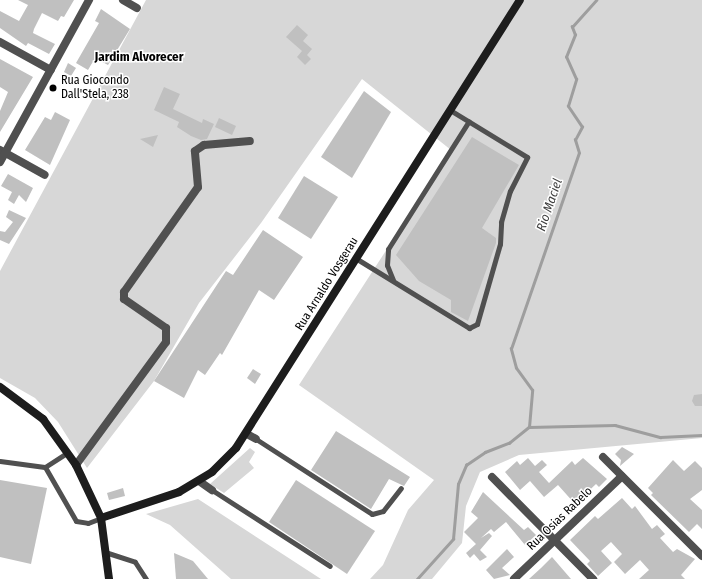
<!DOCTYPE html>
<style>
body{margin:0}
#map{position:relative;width:702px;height:579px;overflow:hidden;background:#fff;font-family:"Fira Sans Condensed",sans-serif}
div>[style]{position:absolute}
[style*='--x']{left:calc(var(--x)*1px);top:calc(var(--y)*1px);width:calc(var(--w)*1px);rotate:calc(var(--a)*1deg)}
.green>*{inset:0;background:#d7d7d7}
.stream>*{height:2.5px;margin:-1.25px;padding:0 1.25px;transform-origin:1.25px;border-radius:1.25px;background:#9e9e9e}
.building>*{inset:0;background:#c0c0c0}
.lane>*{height:5px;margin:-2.5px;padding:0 2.5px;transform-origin:2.5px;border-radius:2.5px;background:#505050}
.street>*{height:8px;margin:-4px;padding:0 4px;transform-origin:4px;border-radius:4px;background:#505050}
.secondary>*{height:8px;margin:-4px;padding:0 4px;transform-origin:4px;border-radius:4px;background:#1d1d1d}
.dots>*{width:11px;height:11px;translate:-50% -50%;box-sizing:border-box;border:2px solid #fff;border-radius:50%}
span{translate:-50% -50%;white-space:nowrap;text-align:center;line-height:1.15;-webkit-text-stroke:3px #fff;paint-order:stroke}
.poi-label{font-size:12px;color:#000}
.left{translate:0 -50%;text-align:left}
.street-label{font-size:12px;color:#000}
.neighbourhood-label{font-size:13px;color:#000;font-weight:700}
.water-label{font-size:13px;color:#3f3f3f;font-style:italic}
</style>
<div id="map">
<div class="green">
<i style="clip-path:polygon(146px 0,702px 0,702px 438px,519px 455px,480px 472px,466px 506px,462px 543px,432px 579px,370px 579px,383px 565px,408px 510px,434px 480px,299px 385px,451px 150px,362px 79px,261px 223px,199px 303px,154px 381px,87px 468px,58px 422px,35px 398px,0 378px,0 271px)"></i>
<i style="clip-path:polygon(250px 448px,255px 452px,249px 462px,254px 468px,224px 493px,210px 484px)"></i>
<i style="clip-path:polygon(198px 499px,321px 579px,231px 579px,170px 525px,146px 514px)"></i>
</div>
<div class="stream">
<i style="--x:529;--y:427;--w:37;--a:-85"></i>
<i style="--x:532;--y:390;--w:27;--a:-126"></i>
<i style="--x:516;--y:368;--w:20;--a:-105"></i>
<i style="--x:511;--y:349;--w:207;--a:-70.9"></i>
<i style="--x:579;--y:153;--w:14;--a:-107"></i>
<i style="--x:575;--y:140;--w:15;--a:-62"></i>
<i style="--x:582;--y:127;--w:25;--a:-124"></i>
<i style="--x:568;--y:106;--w:28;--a:-73"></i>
<i style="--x:576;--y:79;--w:24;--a:-114"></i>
<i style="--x:566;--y:57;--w:24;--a:-68"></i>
<i style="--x:575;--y:35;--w:9;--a:-111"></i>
<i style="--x:572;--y:27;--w:36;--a:-48"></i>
<i style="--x:417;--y:579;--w:54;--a:-48"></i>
<i style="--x:453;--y:539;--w:55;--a:-84.8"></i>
<i style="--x:458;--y:484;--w:21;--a:-67"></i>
<i style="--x:466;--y:465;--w:23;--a:-34"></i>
<i style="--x:485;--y:452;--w:26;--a:-21"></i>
<i style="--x:509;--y:443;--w:26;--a:-39"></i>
<i style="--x:529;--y:427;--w:86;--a:-1.3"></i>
<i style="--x:615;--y:425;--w:47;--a:14.9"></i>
<i style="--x:660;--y:437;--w:42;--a:-2.7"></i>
</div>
<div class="building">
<i style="clip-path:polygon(18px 0,74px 0,64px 17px,61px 16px,58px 21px,42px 13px,34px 29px,33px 33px,55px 44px,49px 54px,28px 43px,26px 46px,0 28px,0 11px,19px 21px,28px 5px)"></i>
<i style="clip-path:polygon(101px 9px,130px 29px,108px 65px,95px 58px,88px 70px,76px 63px,99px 23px,95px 21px)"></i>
<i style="clip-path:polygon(297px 25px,308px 35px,303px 41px,312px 49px,307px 55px,311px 59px,305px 65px,297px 57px,302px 51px,286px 37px)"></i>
<i style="clip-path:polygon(0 59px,33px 77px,0 132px,0 111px,8px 92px,0 87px)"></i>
<i style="clip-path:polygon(68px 63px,76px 68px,71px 76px,64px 72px)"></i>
<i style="clip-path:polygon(164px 87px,180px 94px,173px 109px,202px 123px,203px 119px,214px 124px,207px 139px,201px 140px,191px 136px,177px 127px,179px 122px,154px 110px)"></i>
<i style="clip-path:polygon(364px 91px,391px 112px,352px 178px,321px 157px)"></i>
<i style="clip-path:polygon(55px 112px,70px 120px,50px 165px,25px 150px,45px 117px,51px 120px)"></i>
<i style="clip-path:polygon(219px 118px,236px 126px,232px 135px,215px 127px)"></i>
<i style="clip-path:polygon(158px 135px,153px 147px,140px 139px)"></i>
<i style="clip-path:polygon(472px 137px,519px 165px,482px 228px,496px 238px,496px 243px,468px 321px,451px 312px,451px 300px,419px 281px,396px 255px)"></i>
<i style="clip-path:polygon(8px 174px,33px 188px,26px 202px,19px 195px,14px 204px,8px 200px,12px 192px,1px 186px)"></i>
<i style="clip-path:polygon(304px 176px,338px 197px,311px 239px,278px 218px)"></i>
<i style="clip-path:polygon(9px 210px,26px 218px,9px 244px,0 240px,0 231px,5px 232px,13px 222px,6px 217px)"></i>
<i style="clip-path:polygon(263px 230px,303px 257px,274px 300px,259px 290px,222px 355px,220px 353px,205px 375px,198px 370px,184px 398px,154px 381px,226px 271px,233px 275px)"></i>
<i style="clip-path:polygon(253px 369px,261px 374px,255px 384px,247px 378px)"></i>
<i style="clip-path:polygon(702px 394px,702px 406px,695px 406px,692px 401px,694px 395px)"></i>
<i style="clip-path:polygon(336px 431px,410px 477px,404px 486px,389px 479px,371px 509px,311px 470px)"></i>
<i style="clip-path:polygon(622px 447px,634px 454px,620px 466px,621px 460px,615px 454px)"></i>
<i style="clip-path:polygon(528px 458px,535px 466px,542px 460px,547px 465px,539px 472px,549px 483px,572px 461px,575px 465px,583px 458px,607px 479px,599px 487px,596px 484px,575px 504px,558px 485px,544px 497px,530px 481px,520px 490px,505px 472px,517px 461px,520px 465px)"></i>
<i style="clip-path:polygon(673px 460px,684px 471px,695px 461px,702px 468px,702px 490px,690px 499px,702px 510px,702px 529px,697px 524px,689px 532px,651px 495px,653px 493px,648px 488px)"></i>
<i style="clip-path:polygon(0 480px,47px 488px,31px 564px,0 557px)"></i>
<i style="clip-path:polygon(296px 480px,375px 531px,347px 574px,269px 522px)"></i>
<i style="clip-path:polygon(123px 488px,125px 496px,109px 500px,107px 493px)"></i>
<i style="clip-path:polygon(483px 492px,524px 530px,528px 527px,536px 535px,525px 545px,506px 522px,494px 532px,491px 529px,481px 538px,489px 533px,492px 536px,480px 550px,487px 557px,480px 561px,474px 554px,470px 558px,466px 553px,476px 544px,464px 532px,478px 518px,471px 512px)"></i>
<i style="clip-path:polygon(622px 498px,632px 509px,635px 506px,652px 529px,657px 525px,665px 534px,660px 538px,673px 552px,677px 549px,695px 559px,681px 575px,685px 579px,639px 579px,649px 570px,640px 560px,625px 574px,614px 562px,622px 554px,611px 542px,601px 551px,612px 563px,598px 576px,587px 564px,590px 561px,570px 540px,595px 516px,598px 519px)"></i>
<i style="clip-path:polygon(507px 549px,514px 557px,502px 568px,510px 575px,494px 579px,486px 570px)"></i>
<i style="clip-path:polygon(174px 553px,193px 561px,208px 579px,176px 579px)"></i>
<i style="clip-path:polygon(552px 557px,571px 579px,529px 579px,541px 568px)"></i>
</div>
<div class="lane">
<i style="--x:357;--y:259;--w:132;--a:31.6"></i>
<i style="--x:469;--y:328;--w:9;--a:-27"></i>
<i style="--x:477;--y:324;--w:83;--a:-74"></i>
<i style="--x:500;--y:244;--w:22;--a:-87"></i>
<i style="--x:501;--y:222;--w:32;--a:-74"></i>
<i style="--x:510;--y:191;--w:38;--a:-63"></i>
<i style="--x:527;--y:157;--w:90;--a:-148.6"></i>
<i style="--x:393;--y:280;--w:16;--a:-112"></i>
<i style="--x:387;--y:265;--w:16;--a:-86"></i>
<i style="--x:388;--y:249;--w:151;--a:-57.7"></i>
<i style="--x:256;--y:439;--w:138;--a:32.9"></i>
<i style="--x:372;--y:514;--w:11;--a:-15"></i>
<i style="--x:383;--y:511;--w:29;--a:-52"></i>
<i style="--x:0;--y:461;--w:45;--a:7.6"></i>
<i style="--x:45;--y:467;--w:62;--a:60.1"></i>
<i style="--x:76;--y:521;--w:12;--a:9"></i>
<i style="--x:88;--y:523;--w:14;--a:-21"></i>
<i style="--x:45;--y:467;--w:27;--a:-33"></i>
<i style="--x:212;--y:490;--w:140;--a:32.8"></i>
<i style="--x:108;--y:553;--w:28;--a:18"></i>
<i style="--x:135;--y:562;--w:20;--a:57"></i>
</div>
<div class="street">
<i style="--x:123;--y:0;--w:16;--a:30"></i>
<i style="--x:0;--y:42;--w:58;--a:28.8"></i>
<i style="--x:0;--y:150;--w:51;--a:29.1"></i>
<i style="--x:0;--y:162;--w:185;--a:-61.2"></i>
<i style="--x:247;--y:434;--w:10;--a:29"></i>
<i style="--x:603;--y:457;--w:140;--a:45"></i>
<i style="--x:76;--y:465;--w:152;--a:-53.8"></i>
<i style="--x:166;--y:342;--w:14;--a:-90"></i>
<i style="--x:166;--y:328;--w:51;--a:-145.4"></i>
<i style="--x:124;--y:299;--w:7;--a:-90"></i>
<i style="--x:124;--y:292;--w:128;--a:-54.8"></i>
<i style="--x:198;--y:187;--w:36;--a:-95"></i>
<i style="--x:195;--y:151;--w:11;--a:-34"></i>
<i style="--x:204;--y:145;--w:46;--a:-5"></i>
<i style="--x:492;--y:477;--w:144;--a:45.3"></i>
<i style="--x:199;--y:481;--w:16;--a:35"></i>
<i style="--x:514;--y:579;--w:149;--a:-43.6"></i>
</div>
<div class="secondary">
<i style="--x:0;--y:387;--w:54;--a:36.7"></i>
<i style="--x:43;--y:419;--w:57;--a:54.3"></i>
<i style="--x:76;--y:465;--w:59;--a:64.7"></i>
<i style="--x:101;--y:518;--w:62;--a:82.5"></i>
<i style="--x:101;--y:518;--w:82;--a:-18.4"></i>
<i style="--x:179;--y:492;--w:39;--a:-31"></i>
<i style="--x:212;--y:472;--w:34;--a:-45"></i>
<i style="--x:236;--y:448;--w:530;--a:-57.63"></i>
</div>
<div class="dots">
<i style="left:53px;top:88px;background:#000"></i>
</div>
<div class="poi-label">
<span class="left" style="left:61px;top:88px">Rua Giocondo<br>Dall'Stela, 238</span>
</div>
<div class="street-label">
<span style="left:327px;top:284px;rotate:-58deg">Rua Arnaldo Vosgerau</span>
<span style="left:560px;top:519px;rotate:-44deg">Rua Osias Rabelo</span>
</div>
<div class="neighbourhood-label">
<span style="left:139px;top:57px">Jardim Alvorecer</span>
</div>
<div class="water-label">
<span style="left:550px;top:205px;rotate:-71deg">Rio Maciel</span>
</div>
</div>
